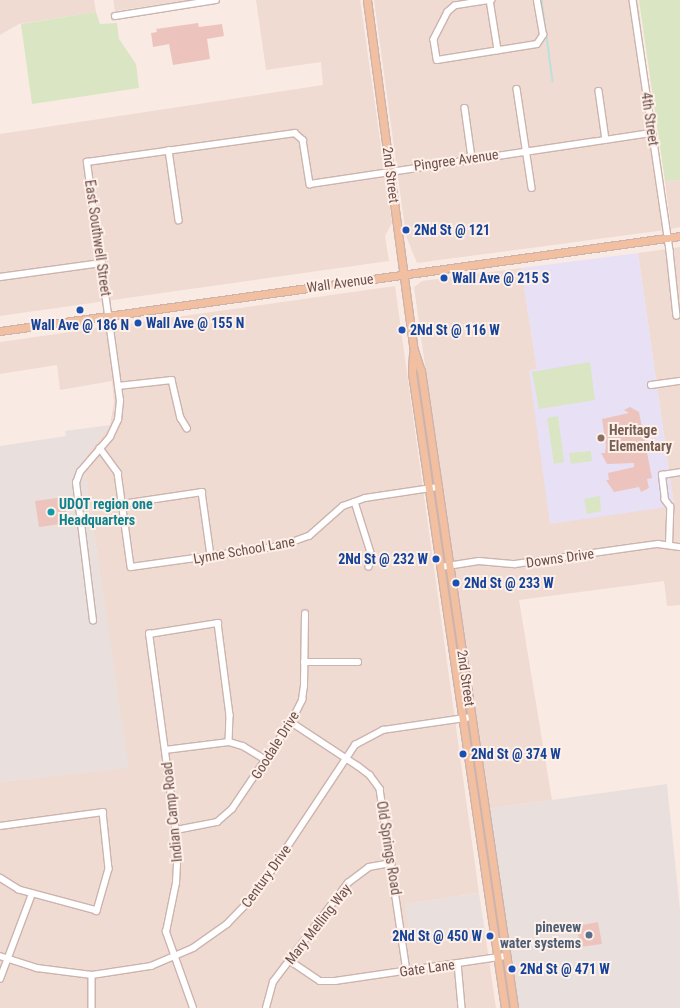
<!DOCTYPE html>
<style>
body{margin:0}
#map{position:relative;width:680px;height:1008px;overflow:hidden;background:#f9ebe3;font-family:"Roboto Condensed",sans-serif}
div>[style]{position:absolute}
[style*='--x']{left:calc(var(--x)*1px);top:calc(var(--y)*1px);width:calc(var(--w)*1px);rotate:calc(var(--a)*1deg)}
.residential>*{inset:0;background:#f0dbd2}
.industrial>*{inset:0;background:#e9e0dd}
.education>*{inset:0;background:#e8e0f5}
.green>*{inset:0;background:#d9e5c3}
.stream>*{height:1.5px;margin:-0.75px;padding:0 0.75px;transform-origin:0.75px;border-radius:0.75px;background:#bae1dc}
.building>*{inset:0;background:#ecc4bd}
.roads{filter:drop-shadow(1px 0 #ccb3ae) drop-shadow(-1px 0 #ccb3ae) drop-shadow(0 1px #ccb3ae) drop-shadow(0 -1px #ccb3ae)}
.minor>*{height:5.5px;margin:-2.75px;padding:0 2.75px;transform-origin:2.75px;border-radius:2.75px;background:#fff}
.major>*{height:7px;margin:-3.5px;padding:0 3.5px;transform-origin:3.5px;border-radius:3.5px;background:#f2c0a1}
.dots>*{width:11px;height:11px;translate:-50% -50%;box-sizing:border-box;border:2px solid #fdf0e8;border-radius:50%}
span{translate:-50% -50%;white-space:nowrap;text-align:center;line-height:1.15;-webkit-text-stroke:4px #fdf0e8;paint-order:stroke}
.street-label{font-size:14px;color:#6f4f4c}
.transit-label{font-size:14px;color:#164399;font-weight:700}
.left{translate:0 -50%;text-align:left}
.right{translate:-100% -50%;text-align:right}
.education-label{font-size:14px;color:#785e54;font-weight:700}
.culture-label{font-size:14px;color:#0d838f;font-weight:700}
.service-label{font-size:14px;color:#4e5e75;font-weight:700}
</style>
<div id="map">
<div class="residential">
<i style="clip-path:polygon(0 0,94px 0,96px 12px,19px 24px,0 35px)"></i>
<i style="clip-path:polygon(113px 0,191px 0,115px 11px)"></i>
<i style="clip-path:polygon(256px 0,360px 0,392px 223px,385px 236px,389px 261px,0 316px,0 134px,323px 85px,321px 62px,266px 70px)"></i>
<i style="clip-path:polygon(374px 0,638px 0,665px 230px,417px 263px,406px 236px)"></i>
<i style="clip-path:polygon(680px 180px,680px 227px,671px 229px,665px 181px)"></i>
<i style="clip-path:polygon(680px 247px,680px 605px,667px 606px,664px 581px,519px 600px,552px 800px,487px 809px,414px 287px,422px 281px,521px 268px,537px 369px,529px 371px,674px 506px,638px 253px)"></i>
<i style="clip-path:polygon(395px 286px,479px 893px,406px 904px,410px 936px,484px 926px,496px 1008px,0 1008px,0 782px,128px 767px,83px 459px,110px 425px,114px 402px,112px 381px,60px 390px,57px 365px,0 374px,0 342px)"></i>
</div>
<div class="industrial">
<i style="clip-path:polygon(110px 425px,83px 459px,129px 768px,0 782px,0 446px,66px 436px,65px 431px)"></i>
<i style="clip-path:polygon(667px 784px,680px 910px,680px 1008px,516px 1008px,487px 809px)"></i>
<i style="clip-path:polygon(479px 893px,484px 926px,410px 936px,405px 904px)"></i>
</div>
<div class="education">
<i style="clip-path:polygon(638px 253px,674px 506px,550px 524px,529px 371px,537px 369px,521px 268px)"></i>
</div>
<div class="green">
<i style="clip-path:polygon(639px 0,680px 0,680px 180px,665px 181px)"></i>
<i style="clip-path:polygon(96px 12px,100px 24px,117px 23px,119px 39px,136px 64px,139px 88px,32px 104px,21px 24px)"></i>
<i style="clip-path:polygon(590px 362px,595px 400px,539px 409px,532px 372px)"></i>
<i style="clip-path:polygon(558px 416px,564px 462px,554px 464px,547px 418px)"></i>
<i style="clip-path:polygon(591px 451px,592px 461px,571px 464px,569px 453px)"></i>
<i style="clip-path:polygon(600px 496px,601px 511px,587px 514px,584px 499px)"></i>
</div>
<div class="stream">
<i style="--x:542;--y:0;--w:82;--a:82.3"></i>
</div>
<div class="building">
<i style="clip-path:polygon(198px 23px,199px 27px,222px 24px,224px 36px,207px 39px,210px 59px,173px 65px,169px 44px,153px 47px,151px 33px,157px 32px,156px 29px)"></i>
<i style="clip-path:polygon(630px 407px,639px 412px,652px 478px,647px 479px,649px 488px,641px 492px,639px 487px,614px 492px,606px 480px,609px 480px,608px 473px,634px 467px,634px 463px,607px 464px,601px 453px,605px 453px,606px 446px,602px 419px,629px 413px,624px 410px)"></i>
<i style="clip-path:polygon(64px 497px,68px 523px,39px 527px,35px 501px)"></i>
<i style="clip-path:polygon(598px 922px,602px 944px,580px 947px,577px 926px)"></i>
</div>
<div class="roads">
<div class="minor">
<i style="--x:490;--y:0;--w:51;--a:80.9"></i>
<i style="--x:492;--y:0;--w:37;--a:171"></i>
<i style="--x:455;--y:6;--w:9;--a:139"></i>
<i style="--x:448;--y:12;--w:31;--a:117"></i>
<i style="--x:434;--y:40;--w:20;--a:81"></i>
<i style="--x:437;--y:60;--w:101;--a:-9.1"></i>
<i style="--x:537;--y:44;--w:11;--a:-56"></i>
<i style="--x:543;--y:35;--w:36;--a:-100"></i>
<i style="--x:633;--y:0;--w:254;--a:81.6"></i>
<i style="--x:670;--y:251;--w:65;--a:83.9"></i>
<i style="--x:115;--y:16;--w:102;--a:-9"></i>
<i style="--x:517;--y:89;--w:100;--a:81.4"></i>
<i style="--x:599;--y:91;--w:49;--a:81.9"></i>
<i style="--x:465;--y:108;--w:50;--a:82"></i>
<i style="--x:169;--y:150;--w:71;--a:81.9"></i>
<i style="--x:0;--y:277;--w:103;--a:-7.8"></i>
<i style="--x:651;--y:385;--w:29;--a:-8"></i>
<i style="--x:118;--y:386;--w:54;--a:-6.3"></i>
<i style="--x:172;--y:380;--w:39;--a:77"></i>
<i style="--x:181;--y:418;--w:12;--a:59"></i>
<i style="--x:100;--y:448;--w:31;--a:54"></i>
<i style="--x:118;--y:473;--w:95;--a:82.1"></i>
<i style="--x:131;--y:567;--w:151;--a:-8"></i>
<i style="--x:281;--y:546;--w:30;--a:-20"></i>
<i style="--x:309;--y:536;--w:45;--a:-41.4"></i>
<i style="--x:343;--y:506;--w:23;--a:-20"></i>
<i style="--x:365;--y:498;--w:74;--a:-8.6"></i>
<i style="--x:355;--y:502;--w:57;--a:72.5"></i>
<i style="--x:372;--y:556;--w:11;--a:105"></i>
<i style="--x:122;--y:504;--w:81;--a:-8.5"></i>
<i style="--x:202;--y:492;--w:65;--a:82"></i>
<i style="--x:669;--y:545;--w:38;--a:-88"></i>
<i style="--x:670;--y:507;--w:9;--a:-126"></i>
<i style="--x:665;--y:500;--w:25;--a:-97"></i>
<i style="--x:662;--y:475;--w:18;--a:-9"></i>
<i style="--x:441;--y:567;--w:38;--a:-9"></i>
<i style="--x:479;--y:561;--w:36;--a:5"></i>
<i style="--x:515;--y:564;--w:144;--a:-8"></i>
<i style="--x:658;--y:544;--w:22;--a:8"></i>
<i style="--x:93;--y:621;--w:139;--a:-97"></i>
<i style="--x:76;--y:483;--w:12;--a:-70"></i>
<i style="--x:80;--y:472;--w:46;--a:-49.4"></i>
<i style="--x:110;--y:437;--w:19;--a:-65"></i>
<i style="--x:118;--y:420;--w:19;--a:-84"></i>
<i style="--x:120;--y:401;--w:241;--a:-97.9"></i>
<i style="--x:87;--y:162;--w:210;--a:-7.9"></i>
<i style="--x:295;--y:133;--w:11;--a:41"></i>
<i style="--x:303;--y:140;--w:45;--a:81"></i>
<i style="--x:310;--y:184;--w:346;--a:-8.5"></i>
<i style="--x:304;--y:662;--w:54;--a:0"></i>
<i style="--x:291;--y:722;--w:80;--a:33.3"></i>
<i style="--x:358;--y:766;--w:15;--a:37"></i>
<i style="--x:370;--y:775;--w:17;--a:54"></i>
<i style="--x:380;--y:789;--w:184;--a:81.6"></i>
<i style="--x:165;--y:750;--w:64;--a:-7.1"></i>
<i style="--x:229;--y:742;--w:15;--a:16"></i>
<i style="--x:243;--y:746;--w:27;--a:31"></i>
<i style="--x:0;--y:826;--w:104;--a:-7.7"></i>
<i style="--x:103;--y:812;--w:57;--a:84"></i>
<i style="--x:109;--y:869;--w:44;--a:105.9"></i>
<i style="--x:97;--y:911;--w:81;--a:-164.9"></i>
<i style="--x:19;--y:890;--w:22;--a:-148"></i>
<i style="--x:176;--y:830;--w:42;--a:-11"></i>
<i style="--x:217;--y:822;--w:20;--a:-41"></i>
<i style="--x:232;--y:809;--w:105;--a:-55.9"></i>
<i style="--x:291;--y:722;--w:25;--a:-63"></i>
<i style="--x:302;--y:700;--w:14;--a:-82"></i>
<i style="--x:304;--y:686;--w:72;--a:-89.2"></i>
<i style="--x:0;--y:956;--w:39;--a:18"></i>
<i style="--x:37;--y:968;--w:55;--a:7.3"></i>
<i style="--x:92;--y:975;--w:60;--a:-8.7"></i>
<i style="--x:151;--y:966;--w:46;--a:-23.2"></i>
<i style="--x:193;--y:948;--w:42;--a:-35.2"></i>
<i style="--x:227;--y:924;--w:42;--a:-46"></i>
<i style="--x:256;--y:894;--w:179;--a:-56.4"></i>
<i style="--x:355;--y:745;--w:32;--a:-28"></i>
<i style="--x:383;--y:730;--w:90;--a:-8.3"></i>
<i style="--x:289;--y:960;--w:37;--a:34"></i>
<i style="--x:320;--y:981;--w:15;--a:0"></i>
<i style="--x:335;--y:981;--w:174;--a:-8.3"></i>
<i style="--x:458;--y:963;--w:45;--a:84.9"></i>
<i style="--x:92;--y:975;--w:33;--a:90"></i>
<i style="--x:0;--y:979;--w:91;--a:-69.4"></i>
<i style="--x:193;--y:1008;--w:81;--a:-109.6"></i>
<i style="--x:166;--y:932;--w:50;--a:-78.5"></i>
<i style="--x:176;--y:883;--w:35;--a:-87"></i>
<i style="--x:178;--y:848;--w:216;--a:-97.7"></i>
<i style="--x:149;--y:634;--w:70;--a:-9.1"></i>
<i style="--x:218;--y:623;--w:93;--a:82.6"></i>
<i style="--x:230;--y:715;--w:27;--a:92"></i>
<i style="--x:266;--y:1008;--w:27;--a:-75"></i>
<i style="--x:273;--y:982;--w:124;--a:-52.9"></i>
<i style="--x:348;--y:883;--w:26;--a:-37"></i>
<i style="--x:369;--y:867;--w:23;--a:-10"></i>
</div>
<div class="major">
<i style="--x:367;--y:0;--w:353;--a:82.4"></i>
<i style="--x:414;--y:350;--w:22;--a:72"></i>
<i style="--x:421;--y:371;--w:644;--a:81.69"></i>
<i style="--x:0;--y:331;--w:687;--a:-7.95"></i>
<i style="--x:413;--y:354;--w:19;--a:93"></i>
<i style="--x:412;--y:373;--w:642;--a:81.67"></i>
</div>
</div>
<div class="dots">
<i style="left:406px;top:230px;background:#1a4fb4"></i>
<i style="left:444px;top:278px;background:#1a4fb4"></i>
<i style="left:80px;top:310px;background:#1a4fb4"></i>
<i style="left:138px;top:323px;background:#1a4fb4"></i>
<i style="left:402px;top:330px;background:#1a4fb4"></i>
<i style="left:601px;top:438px;background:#8d6e63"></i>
<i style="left:51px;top:512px;background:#0f9aa8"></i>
<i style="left:436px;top:559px;background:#1a4fb4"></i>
<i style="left:456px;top:583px;background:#1a4fb4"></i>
<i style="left:463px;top:754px;background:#1a4fb4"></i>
<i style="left:589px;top:935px;background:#5c6f8a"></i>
<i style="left:490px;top:936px;background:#1a4fb4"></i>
<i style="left:512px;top:969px;background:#1a4fb4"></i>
</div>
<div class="street-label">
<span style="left:650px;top:119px;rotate:82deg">4th Street</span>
<span style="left:456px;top:160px;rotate:-8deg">Pingree Avenue</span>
<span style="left:391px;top:175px;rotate:83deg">2nd Street</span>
<span style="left:98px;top:238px;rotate:82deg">East Southwell Street</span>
<span style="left:340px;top:283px;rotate:-8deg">Wall Avenue</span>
<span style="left:244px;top:550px;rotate:-10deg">Lynne School Lane</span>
<span style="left:560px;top:558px;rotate:-8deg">Downs Drive</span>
<span style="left:466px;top:678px;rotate:82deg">2nd Street</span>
<span style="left:275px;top:745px;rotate:-58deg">Goodale Drive</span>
<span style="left:172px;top:812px;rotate:-96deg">Indian Camp Road</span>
<span style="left:389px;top:848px;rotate:81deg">Old Springs Road</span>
<span style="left:266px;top:876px;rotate:-54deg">Century Drive</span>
<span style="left:318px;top:924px;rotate:-52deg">Mary Melling Way</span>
<span style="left:427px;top:968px;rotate:-8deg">Gate Lane</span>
</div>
<div class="transit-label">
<span class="left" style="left:414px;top:230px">2Nd St @ 121</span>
<span class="left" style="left:452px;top:278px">Wall Ave @ 215 S</span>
<span class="left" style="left:146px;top:323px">Wall Ave @ 155 N</span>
<span style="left:80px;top:325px">Wall Ave @ 186 N</span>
<span class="left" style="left:410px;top:330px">2Nd St @ 116 W</span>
<span class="right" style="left:428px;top:559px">2Nd St @ 232 W</span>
<span class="left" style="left:464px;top:583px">2Nd St @ 233 W</span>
<span class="left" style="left:471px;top:754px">2Nd St @ 374 W</span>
<span class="right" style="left:482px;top:936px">2Nd St @ 450 W</span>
<span class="left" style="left:520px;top:969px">2Nd St @ 471 W</span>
</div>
<div class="education-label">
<span class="left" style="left:609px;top:438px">Heritage<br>Elementary</span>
</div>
<div class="culture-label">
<span class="left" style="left:59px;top:512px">UDOT region one<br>Headquarters</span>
</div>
<div class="service-label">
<span class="right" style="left:581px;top:935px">pinevew<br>water systems</span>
</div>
</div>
